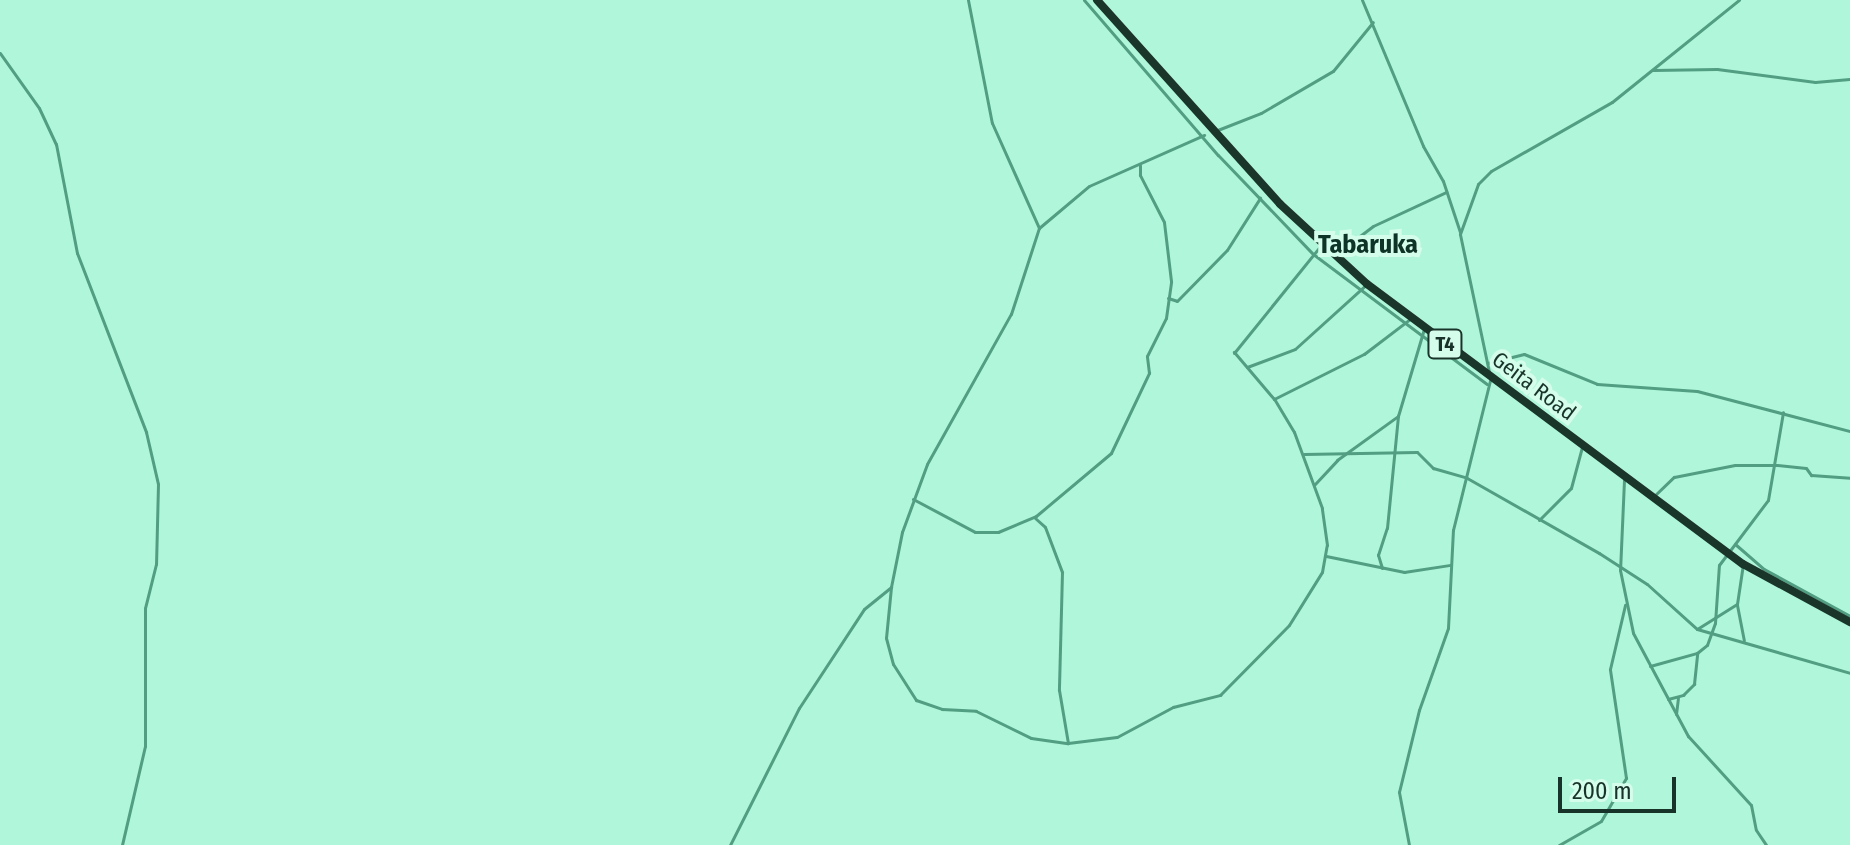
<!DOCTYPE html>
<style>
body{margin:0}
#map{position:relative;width:1850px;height:845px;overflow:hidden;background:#b0f6da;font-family:"Fira Sans Condensed",sans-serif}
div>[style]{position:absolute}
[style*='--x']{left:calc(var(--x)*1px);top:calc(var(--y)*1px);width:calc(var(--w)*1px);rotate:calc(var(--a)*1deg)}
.street>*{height:3px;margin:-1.5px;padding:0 1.5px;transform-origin:1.5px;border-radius:1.5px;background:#529e83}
.highway>*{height:8px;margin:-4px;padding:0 4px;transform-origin:4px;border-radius:4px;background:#1a362b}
span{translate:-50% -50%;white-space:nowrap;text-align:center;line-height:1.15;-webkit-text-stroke:8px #d4fdeb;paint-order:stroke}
.shield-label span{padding:2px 6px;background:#d4fdeb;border:2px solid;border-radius:6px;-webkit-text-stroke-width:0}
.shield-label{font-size:20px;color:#18342a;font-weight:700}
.street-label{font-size:22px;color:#18342a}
.quarter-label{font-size:26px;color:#0e3327;font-weight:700}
.scale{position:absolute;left:1558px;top:777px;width:118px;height:36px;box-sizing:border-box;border:4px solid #18342a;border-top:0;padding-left:10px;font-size:24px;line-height:28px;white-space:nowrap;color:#18342a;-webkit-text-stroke:6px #d4fdeb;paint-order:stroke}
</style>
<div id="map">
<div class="street">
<i style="--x:968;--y:0;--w:125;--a:79"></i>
<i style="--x:992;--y:123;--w:115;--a:65.9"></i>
<i style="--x:1084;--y:0;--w:205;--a:49.2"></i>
<i style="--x:1218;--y:155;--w:137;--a:46.2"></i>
<i style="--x:1313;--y:254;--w:217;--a:36.8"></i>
<i style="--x:1362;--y:0;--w:158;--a:67.3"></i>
<i style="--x:1423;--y:146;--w:40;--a:60.3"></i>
<i style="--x:1443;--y:181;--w:54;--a:71.6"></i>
<i style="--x:0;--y:53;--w:67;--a:54.7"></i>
<i style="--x:39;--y:108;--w:40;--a:65"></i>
<i style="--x:56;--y:144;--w:111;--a:79.1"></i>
<i style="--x:77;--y:253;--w:192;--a:68.9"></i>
<i style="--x:146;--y:432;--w:53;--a:77"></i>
<i style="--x:158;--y:484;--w:80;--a:91.4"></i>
<i style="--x:156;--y:564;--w:45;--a:104"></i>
<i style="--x:145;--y:608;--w:138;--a:90"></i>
<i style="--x:145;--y:746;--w:102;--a:103.1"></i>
<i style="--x:1653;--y:70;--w:64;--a:-0.9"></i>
<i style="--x:1717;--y:69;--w:99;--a:7.6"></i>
<i style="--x:1815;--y:82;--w:35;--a:-5"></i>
<i style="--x:1215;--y:131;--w:49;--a:-21.4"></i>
<i style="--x:1261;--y:113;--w:83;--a:-30.3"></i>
<i style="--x:1333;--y:71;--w:63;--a:-50.8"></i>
<i style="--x:1336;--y:254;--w:46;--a:-37.1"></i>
<i style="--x:1373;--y:226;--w:81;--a:-25"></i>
<i style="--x:1168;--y:298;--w:9;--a:18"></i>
<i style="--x:1177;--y:301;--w:71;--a:-45.6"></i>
<i style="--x:1227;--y:250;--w:62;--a:-57.6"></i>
<i style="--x:1234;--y:353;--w:139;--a:-51.1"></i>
<i style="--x:1488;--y:363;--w:37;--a:-14"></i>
<i style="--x:1524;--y:354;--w:79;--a:22.3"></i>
<i style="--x:1597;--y:384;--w:100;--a:4"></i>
<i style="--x:1697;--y:391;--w:158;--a:14.7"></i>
<i style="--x:1247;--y:367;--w:51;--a:-20.6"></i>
<i style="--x:1295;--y:349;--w:97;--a:-42.1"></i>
<i style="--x:1489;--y:372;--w:141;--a:-101.9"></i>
<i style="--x:1460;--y:234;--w:53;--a:-70.2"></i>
<i style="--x:1478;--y:184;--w:18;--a:-45"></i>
<i style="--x:1491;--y:171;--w:139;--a:-29.7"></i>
<i style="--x:1612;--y:102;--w:163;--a:-38.8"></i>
<i style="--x:1274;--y:399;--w:101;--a:-26.6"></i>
<i style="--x:1364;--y:354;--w:58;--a:-37.3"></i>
<i style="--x:1304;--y:454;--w:113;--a:-1"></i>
<i style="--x:1417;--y:452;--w:23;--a:45"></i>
<i style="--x:1433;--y:468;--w:35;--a:16"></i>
<i style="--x:1467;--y:478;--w:152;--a:29.6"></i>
<i style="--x:1599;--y:553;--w:57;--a:32.9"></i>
<i style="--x:1647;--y:584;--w:67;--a:42"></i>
<i style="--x:1697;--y:629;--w:159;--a:16"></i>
<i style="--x:1624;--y:480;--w:90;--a:92.5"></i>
<i style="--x:1620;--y:570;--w:64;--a:78.3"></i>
<i style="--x:1633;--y:633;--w:117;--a:61.9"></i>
<i style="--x:1688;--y:736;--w:93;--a:47.6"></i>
<i style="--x:1751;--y:805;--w:25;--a:79"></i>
<i style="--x:1756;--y:830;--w:18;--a:56"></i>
<i style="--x:1315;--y:484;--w:33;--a:-47"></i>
<i style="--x:1337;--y:460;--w:75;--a:-35.8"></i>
<i style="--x:1653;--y:497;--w:29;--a:-44"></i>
<i style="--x:1674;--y:477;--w:62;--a:-11.1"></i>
<i style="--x:1735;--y:465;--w:42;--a:0"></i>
<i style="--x:1777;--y:465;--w:29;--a:6"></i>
<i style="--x:1806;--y:468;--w:9;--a:54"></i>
<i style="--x:1811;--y:475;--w:39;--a:4"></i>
<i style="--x:913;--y:499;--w:70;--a:28"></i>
<i style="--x:975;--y:532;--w:23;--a:0"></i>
<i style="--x:998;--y:532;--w:41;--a:-22.8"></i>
<i style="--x:1036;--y:516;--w:98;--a:-40"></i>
<i style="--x:1111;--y:453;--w:89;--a:-64.6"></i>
<i style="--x:1149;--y:373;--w:17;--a:-97"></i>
<i style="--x:1147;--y:356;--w:42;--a:-63.4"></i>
<i style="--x:1166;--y:318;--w:37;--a:-82"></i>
<i style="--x:1171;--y:281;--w:59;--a:-96.8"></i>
<i style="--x:1164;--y:222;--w:53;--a:-117.1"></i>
<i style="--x:1140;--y:175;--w:10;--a:-90"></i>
<i style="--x:1035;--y:518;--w:13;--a:42"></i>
<i style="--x:1045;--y:527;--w:48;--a:69.3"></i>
<i style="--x:1062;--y:572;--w:118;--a:91.5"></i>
<i style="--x:1059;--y:690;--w:54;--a:80.4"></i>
<i style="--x:1539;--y:520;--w:45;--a:-45"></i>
<i style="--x:1571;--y:488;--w:42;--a:-75"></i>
<i style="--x:1735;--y:544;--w:38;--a:41"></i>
<i style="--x:1764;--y:569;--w:98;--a:28.7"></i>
<i style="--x:1326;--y:556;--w:80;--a:11.6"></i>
<i style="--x:1404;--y:572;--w:47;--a:-8.7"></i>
<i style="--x:1382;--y:568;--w:14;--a:-107"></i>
<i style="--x:1378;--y:555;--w:28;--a:-72"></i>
<i style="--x:1387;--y:528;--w:113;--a:-84.4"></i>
<i style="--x:1398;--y:416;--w:91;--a:-73.4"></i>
<i style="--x:891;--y:587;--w:51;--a:95.6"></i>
<i style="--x:886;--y:638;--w:27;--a:75"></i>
<i style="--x:893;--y:664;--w:43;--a:57.4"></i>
<i style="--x:916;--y:700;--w:28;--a:19"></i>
<i style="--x:942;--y:709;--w:34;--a:3"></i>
<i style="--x:976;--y:711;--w:61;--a:26.1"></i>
<i style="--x:1031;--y:738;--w:37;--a:8"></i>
<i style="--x:1068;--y:743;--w:49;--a:-7"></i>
<i style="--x:1117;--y:737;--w:64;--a:-28.2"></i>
<i style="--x:1173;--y:707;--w:49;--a:-14.3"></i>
<i style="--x:1220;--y:695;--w:98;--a:-45.4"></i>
<i style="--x:1289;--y:625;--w:62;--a:-58.1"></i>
<i style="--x:1322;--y:572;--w:27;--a:-80"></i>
<i style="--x:1327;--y:545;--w:37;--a:-98"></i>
<i style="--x:1322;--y:508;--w:81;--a:-110.2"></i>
<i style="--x:1294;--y:432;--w:39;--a:-121"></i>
<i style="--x:1274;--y:399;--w:62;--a:-130.4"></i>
<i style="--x:1737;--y:605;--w:36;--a:79"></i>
<i style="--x:1697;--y:629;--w:47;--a:-32"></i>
<i style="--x:1737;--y:604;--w:40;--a:-81.5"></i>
<i style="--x:1650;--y:666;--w:49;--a:-15.5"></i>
<i style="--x:1697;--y:653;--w:13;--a:-39"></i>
<i style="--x:1707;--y:645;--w:23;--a:-70"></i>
<i style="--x:1715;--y:623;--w:58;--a:-86.1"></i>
<i style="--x:1719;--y:565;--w:81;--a:-53"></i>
<i style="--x:1768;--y:500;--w:89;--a:-80.3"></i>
<i style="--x:1668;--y:699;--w:16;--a:-15"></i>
<i style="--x:1683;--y:695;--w:16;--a:-45"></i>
<i style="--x:1694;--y:684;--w:31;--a:-84"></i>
<i style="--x:1676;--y:714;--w:16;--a:-83"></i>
<i style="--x:730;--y:845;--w:153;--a:-63.3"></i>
<i style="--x:799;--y:708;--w:118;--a:-56.7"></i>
<i style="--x:864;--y:609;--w:35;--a:-39"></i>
<i style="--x:891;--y:587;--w:56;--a:-78.7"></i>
<i style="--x:902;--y:532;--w:72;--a:-69.8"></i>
<i style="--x:927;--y:464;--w:172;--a:-60.8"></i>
<i style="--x:1011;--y:314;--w:90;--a:-72"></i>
<i style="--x:1039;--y:228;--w:65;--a:-40"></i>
<i style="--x:1089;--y:186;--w:126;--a:-23.9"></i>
<i style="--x:1409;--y:845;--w:54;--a:-100.7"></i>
<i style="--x:1399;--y:792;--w:84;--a:-76.3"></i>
<i style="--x:1419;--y:710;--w:87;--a:-70.5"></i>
<i style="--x:1448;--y:628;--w:98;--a:-87.1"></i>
<i style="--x:1453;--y:530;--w:154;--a:-76.1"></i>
<i style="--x:1559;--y:845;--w:48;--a:-29.7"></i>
<i style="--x:1601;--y:821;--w:50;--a:-59.8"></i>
<i style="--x:1626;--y:778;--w:110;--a:-98.4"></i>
<i style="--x:1610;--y:669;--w:66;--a:-76.8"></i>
</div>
<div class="highway">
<i style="--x:1097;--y:0;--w:274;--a:48.1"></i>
<i style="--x:1280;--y:204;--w:118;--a:42.6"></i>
<i style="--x:1367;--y:284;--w:469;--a:36.7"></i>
<i style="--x:1743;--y:564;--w:122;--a:28.5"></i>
</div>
<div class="shield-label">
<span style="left:1445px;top:344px">T4</span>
</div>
<div class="street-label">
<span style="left:1534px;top:386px;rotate:37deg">Geita Road</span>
</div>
<div class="quarter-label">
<span style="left:1368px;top:245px">Tabaruka</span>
</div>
<div class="scale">200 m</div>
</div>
